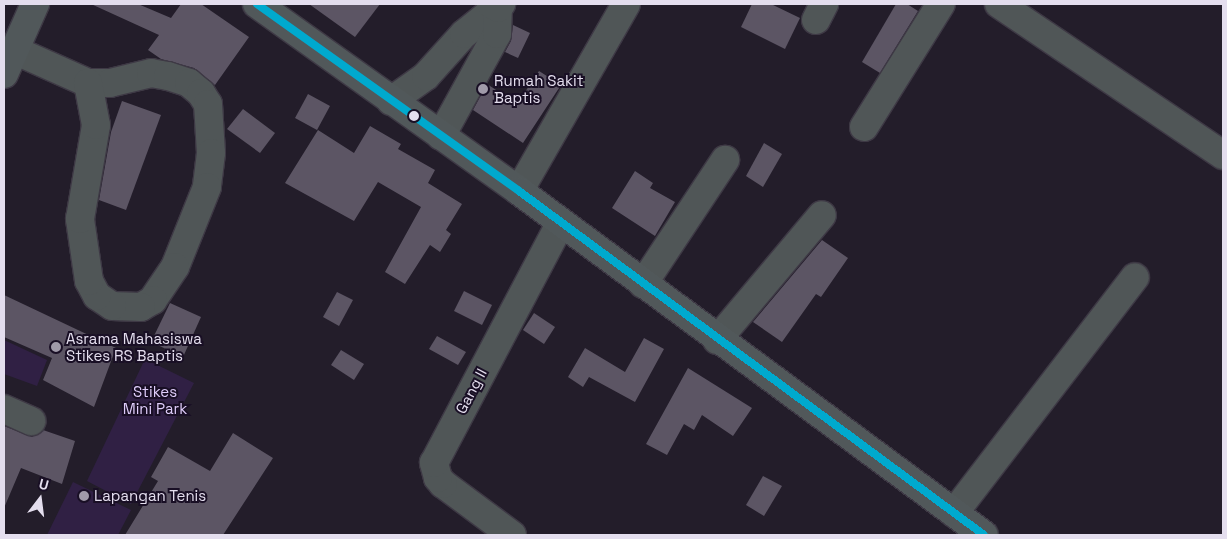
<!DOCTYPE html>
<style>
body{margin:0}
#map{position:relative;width:1227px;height:539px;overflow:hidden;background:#231d2a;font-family:"Space Grotesk",sans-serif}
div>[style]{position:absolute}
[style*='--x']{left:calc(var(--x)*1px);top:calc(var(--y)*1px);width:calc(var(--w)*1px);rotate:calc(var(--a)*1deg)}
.green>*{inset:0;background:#302044}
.building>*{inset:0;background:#5c5564}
.roads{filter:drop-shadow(1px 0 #3e3945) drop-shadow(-1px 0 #3e3945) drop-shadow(0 1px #3e3945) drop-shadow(0 -1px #3e3945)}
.minor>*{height:28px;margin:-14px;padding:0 14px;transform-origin:14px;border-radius:14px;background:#505657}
.major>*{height:28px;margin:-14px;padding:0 14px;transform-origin:14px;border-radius:14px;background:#51585a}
.bus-1>*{height:8px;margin:-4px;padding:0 4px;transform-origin:4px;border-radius:4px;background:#00a9ce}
.dots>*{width:14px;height:14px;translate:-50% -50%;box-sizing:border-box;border:2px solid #190f25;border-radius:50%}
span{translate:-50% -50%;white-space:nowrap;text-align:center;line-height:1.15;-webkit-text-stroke:4px #190f25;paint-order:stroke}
.poi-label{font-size:15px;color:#e4deee}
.left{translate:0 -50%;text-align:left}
.park-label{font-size:15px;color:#dfcdfa}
.street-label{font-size:15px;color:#e4deee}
.frame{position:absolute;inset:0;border:5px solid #e4deee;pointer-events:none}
.north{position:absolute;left:15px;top:474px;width:50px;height:50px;-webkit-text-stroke:4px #190f25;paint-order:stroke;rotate:15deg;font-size:14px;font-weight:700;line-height:20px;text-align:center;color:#e4deee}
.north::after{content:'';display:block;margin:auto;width:18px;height:22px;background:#e4deee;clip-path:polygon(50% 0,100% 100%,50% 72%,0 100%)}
</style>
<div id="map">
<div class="green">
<i style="clip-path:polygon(4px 340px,47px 360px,37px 386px,4px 374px)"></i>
<i style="clip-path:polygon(145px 359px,194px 383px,131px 504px,87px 481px)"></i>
<i style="clip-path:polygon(73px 482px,131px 510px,118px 535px,47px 535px)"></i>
</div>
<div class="building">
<i style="clip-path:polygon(91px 4px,138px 4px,171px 18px,181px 4px,201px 4px,249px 37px,215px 85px,194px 68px,161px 59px,148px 50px,159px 35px)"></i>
<i style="clip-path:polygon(309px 4px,380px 4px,355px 37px)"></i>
<i style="clip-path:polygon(752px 4px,771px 4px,800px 18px,785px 49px,741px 27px)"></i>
<i style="clip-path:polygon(896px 4px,907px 4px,918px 11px,880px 73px,862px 62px)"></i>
<i style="clip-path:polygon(513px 25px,530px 33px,518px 58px,505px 52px,511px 41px)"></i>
<i style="clip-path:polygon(539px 71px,561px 85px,523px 143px,473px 110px,487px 84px,517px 104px)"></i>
<i style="clip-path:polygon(308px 94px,330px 106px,317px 130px,295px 118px)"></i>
<i style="clip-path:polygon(122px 101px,161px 115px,126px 210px,99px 200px,111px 132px)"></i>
<i style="clip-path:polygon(243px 109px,275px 133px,260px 153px,227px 129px)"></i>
<i style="clip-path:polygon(370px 126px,401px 144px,398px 149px,435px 170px,428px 183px,462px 204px,446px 230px,451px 234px,440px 252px,430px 245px,405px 284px,385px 272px,421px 207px,378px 182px,354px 221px,285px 183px,318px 130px,354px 153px)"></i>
<i style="clip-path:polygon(764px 143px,782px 154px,763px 187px,746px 176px)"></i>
<i style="clip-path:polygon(635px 171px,653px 183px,650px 188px,675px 202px,655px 236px,612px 208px)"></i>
<i style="clip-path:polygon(822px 240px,848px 258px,821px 297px,816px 294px,782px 342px,753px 322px)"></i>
<i style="clip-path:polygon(464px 291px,492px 305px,482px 325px,454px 311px)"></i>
<i style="clip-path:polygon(337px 292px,353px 300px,339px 326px,323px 317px)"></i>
<i style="clip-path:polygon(4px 295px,116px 348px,94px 407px,43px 380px,52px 358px,4px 337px)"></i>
<i style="clip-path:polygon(170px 303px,201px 317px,183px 357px,151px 342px)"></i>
<i style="clip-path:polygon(534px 313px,555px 327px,544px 344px,523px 330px)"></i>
<i style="clip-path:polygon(437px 336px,466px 352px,458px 365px,429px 349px)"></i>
<i style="clip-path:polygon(644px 338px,664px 349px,635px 402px,589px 377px,583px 387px,568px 377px,585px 348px,625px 372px)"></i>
<i style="clip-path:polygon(341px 350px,364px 364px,354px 380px,331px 365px)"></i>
<i style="clip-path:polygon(688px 368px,752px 408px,733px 436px,702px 415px,694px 430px,684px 424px,667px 455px,646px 444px)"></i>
<i style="clip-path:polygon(4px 426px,32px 437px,43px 430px,75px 441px,62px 484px,21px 468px,4px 508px)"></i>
<i style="clip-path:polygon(233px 433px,273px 458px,223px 535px,125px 535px,158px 481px,151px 477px,168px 447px,210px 471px)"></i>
<i style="clip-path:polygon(763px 476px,782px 486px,764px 516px,746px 505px)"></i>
</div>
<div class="roads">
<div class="minor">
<i style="--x:999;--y:4;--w:270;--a:34"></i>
<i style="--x:816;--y:20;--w:18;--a:-63"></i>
<i style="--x:14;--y:50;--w:81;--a:24"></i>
<i style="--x:88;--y:83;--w:22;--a:0"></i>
<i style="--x:110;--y:83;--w:42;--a:-13.7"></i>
<i style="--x:151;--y:73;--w:17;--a:10"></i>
<i style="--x:168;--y:76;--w:22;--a:18"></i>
<i style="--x:189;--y:83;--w:16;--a:40"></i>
<i style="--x:201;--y:93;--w:13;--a:58"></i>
<i style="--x:208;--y:104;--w:49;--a:86.5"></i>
<i style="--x:211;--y:153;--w:34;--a:97"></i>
<i style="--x:207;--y:187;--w:86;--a:111.8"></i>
<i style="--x:175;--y:267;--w:40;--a:124"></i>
<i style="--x:153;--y:300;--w:14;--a:150"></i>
<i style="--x:141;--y:307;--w:29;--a:-178"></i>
<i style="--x:112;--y:306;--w:18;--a:-146"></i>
<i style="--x:97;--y:296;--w:17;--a:-118"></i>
<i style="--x:89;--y:281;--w:63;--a:-98.3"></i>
<i style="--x:80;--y:219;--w:95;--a:-80.3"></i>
<i style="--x:96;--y:125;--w:43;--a:-100.8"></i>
<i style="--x:391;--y:101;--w:43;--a:-35.5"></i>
<i style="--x:426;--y:76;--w:57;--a:-47.9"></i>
<i style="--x:464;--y:34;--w:48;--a:-39"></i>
<i style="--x:864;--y:127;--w:145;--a:-58"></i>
<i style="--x:441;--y:136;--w:116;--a:-61.2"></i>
<i style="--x:497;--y:34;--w:26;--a:-88"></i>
<i style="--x:498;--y:8;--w:8;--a:-150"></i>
<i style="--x:519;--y:191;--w:215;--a:-60.2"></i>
<i style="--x:643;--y:284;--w:149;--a:-56.5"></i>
<i style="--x:717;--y:340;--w:163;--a:-50"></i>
<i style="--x:4;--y:409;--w:30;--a:24"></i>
<i style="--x:954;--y:513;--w:297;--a:-52.5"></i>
<i style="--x:512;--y:535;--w:86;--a:-143.5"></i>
<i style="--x:443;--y:484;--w:8;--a:-130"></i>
<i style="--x:438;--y:478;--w:16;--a:-105"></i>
<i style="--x:434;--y:463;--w:272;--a:-62.2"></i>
</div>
<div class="major">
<i style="--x:257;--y:4;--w:322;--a:35.5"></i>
<i style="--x:519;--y:191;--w:578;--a:36.49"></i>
<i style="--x:4;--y:74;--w:77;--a:-66.1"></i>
</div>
</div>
<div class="bus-1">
<i style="--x:257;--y:4;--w:322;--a:35.5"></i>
<i style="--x:519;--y:191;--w:578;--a:36.49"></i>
</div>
<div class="dots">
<i style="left:483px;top:89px;background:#a09aa9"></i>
<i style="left:414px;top:116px;background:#e4deee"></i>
<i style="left:56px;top:347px;background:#a09aa9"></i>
<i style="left:84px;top:496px;background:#a09aa9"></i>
</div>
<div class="poi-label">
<span class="left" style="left:494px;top:89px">Rumah Sakit<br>Baptis</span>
<span class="left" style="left:66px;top:347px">Asrama Mahasiswa<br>Stikes RS Baptis</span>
<span class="left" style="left:94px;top:496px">Lapangan Tenis</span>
</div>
<div class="park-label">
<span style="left:155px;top:400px">Stikes<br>Mini Park</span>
</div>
<div class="street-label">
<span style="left:471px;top:391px;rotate:-62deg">Gang II</span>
</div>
<div class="frame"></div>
<div class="north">U</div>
</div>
